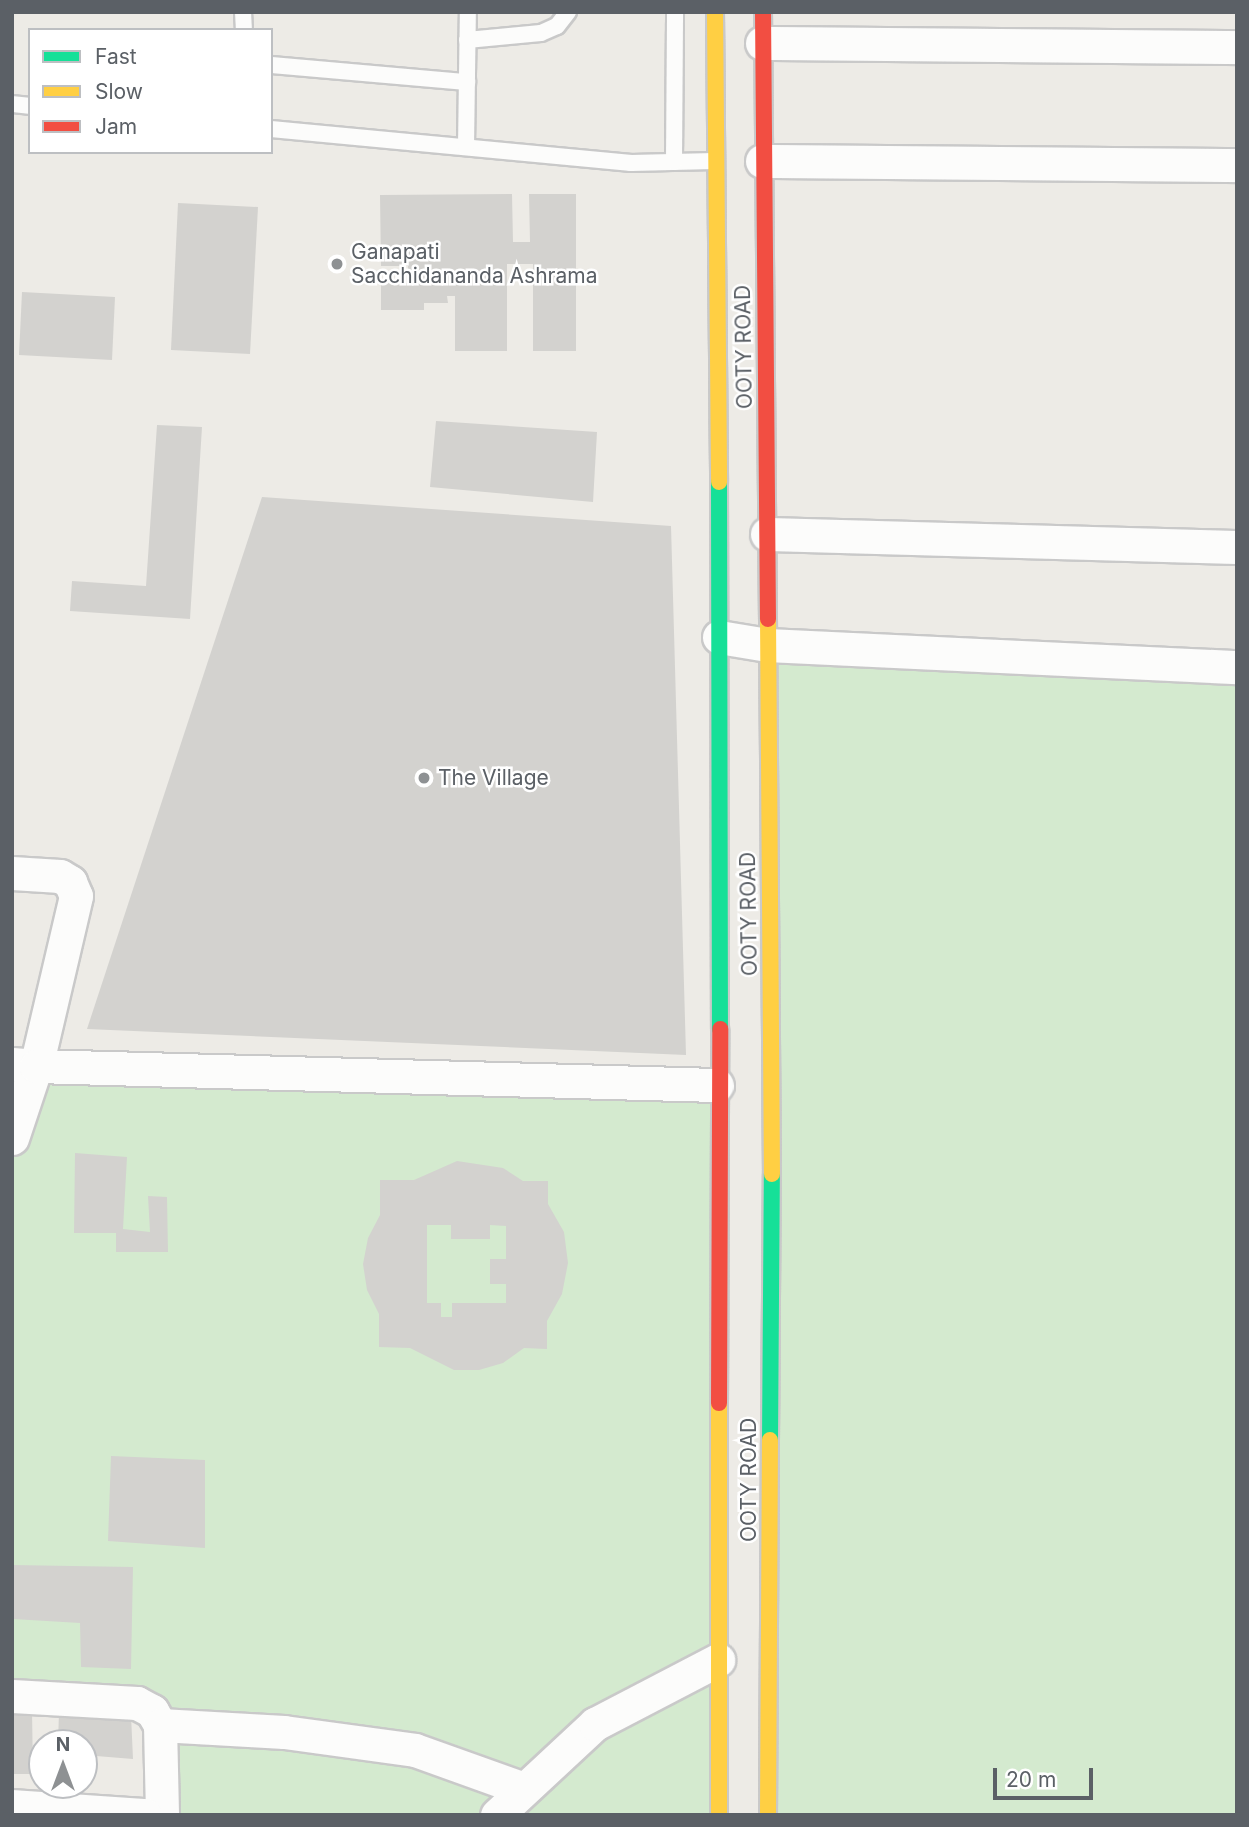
<!DOCTYPE html>
<style>
body{margin:0}
#map{position:relative;width:1249px;height:1827px;overflow:hidden;background:#edebe6;font-family:Inter,sans-serif}
div>[style]{position:absolute}
[style*='--x']{left:calc(var(--x)*1px);top:calc(var(--y)*1px);width:calc(var(--w)*1px);rotate:calc(var(--a)*1deg)}
.green>*{inset:0;background:#d4eacf}
.building>*{inset:0;background:#d3d2cf}
.roads{filter:drop-shadow(2px 0 #c9c9c9) drop-shadow(-2px 0 #c9c9c9) drop-shadow(0 2px #c9c9c9) drop-shadow(0 -2px #c9c9c9)}
.lane>*{height:16px;margin:-8px;padding:0 8px;transform-origin:8px;border-radius:8px;background:#fcfcfb}
.street>*{height:33px;margin:-16.5px;padding:0 16.5px;transform-origin:16.5px;border-radius:16.5px;background:#fcfcfb}
.fast>*{height:16px;margin:-8px;padding:0 8px;transform-origin:8px;border-radius:8px;background:#16e098}
.slow>*{height:16px;margin:-8px;padding:0 8px;transform-origin:8px;border-radius:8px;background:#ffcf43}
.jam>*{height:16px;margin:-8px;padding:0 8px;transform-origin:8px;border-radius:8px;background:#f24e42}
.dots>*{width:19px;height:19px;translate:-50% -50%;box-sizing:border-box;border:4px solid #fff;border-radius:50%}
span{translate:-50% -50%;white-space:nowrap;text-align:center;line-height:1.15;-webkit-text-stroke:5px #fff;paint-order:stroke}
.poi-label{font-size:21px;color:#5b6066}
.left{translate:0 -50%;text-align:left}
.street-label{font-size:21px;color:#5b6066}
.frame{position:absolute;inset:0;border:14px solid #5b6066;pointer-events:none}
.legend{position:absolute;left:28px;top:28px;width:245px;height:126px;box-sizing:border-box;background:#fff;border:2px solid #bdbfc2;margin:0;padding:9px 12px;list-style:none;font-size:21px;color:#5b6066}
.legend li{display:flex;align-items:center;gap:14px;height:35px}
.legend b{width:35px;border:2px solid #bdbfc2}
.north{position:absolute;left:28px;top:1729px;width:70px;height:70px;box-sizing:border-box;background:#fff;border:2px solid #bdbfc2;border-radius:50%;rotate:0deg;font-size:19px;font-weight:700;line-height:28px;text-align:center;color:#5b6066}
.north::after{content:'';display:block;margin:auto;width:24px;height:32px;background:#8e9193;clip-path:polygon(50% 0,100% 100%,50% 72%,0 100%)}
.scale{position:absolute;left:993px;top:1768px;width:100px;height:32px;box-sizing:border-box;border:4px solid #5b6066;border-top:0;padding-left:9px;font-size:21px;line-height:24px;white-space:nowrap;color:#5b6066;-webkit-text-stroke:5px #fff;paint-order:stroke}
</style>
<div id="map">
<div class="green">
<i style="clip-path:polygon(767px 645px,1237px 674px,1237px 1815px,761px 1815px)"></i>
<i style="clip-path:polygon(34px 1074px,717px 1085px,718px 1660px,521px 1788px,415px 1750px,12px 1691px,12px 1121px)"></i>
<i style="clip-path:polygon(718px 1675px,719px 1815px,515px 1815px,598px 1737px)"></i>
<i style="clip-path:polygon(160px 1725px,415px 1764px,512px 1798px,497px 1815px,159px 1815px)"></i>
</div>
<div class="building">
<i style="clip-path:polygon(512px 194px,513px 242px,530px 242px,529px 194px,576px 194px,576px 351px,533px 351px,533px 264px,507px 264px,507px 351px,455px 351px,455px 296px,447px 296px,448px 303px,424px 303px,424px 310px,381px 310px,381px 283px,413px 283px,413px 274px,408px 274px,408px 266px,381px 266px,380px 195px)"></i>
<i style="clip-path:polygon(178px 203px,258px 207px,250px 354px,171px 350px)"></i>
<i style="clip-path:polygon(22px 292px,115px 297px,112px 360px,19px 355px)"></i>
<i style="clip-path:polygon(436px 421px,597px 432px,593px 502px,430px 487px)"></i>
<i style="clip-path:polygon(157px 425px,202px 427px,190px 619px,70px 611px,72px 581px,146px 586px)"></i>
<i style="clip-path:polygon(262px 497px,671px 526px,686px 1055px,87px 1029px)"></i>
<i style="clip-path:polygon(75px 1153px,127px 1157px,123px 1229px,150px 1232px,148px 1196px,167px 1197px,168px 1252px,116px 1252px,116px 1233px,74px 1233px)"></i>
<i style="clip-path:polygon(evenodd,457px 1161px,503px 1168px,523px 1181px,548px 1181px,548px 1204px,564px 1232px,568px 1263px,562px 1294px,547px 1321px,547px 1349px,524px 1348px,503px 1363px,479px 1370px,454px 1370px,410px 1348px,379px 1347px,379px 1314px,367px 1290px,363px 1264px,368px 1238px,380px 1215px,380px 1180px,414px 1180px,457px 1161px,427px 1225px,451px 1225px,451px 1239px,490px 1239px,490px 1225px,506px 1226px,506px 1259px,490px 1259px,490px 1284px,506px 1284px,506px 1303px,452px 1303px,452px 1317px,441px 1317px,441px 1303px,427px 1303px,427px 1225px)"></i>
<i style="clip-path:polygon(111px 1456px,205px 1460px,205px 1548px,108px 1541px)"></i>
<i style="clip-path:polygon(12px 1565px,133px 1567px,131px 1669px,81px 1667px,80px 1623px,13px 1619px)"></i>
<i style="clip-path:polygon(12px 1711px,32px 1711px,33px 1774px,12px 1774px)"></i>
<i style="clip-path:polygon(59px 1712px,131px 1715px,133px 1759px,84px 1755px,84px 1743px,58px 1743px)"></i>
</div>
<div class="roads">
<div class="lane">
<i style="--x:243;--y:12;--w:18;--a:87"></i>
<i style="--x:467;--y:40;--w:74;--a:-5.4"></i>
<i style="--x:541;--y:33;--w:17;--a:-24"></i>
<i style="--x:557;--y:26;--w:18;--a:-52"></i>
<i style="--x:271;--y:65;--w:197;--a:5"></i>
<i style="--x:12;--y:104;--w:18;--a:6"></i>
<i style="--x:271;--y:129;--w:362;--a:5.4"></i>
<i style="--x:631;--y:163;--w:83;--a:-1.4"></i>
<i style="--x:466;--y:147;--w:135;--a:-89.2"></i>
<i style="--x:674;--y:162;--w:150;--a:-89.6"></i>
</div>
<div class="street">
<i style="--x:762;--y:43;--w:475;--a:0.5"></i>
<i style="--x:762;--y:161;--w:475;--a:0.5"></i>
<i style="--x:767;--y:534;--w:470;--a:1.6"></i>
<i style="--x:719;--y:637;--w:49;--a:9.5"></i>
<i style="--x:767;--y:645;--w:471;--a:2.7"></i>
<i style="--x:12;--y:873;--w:48;--a:3.6"></i>
<i style="--x:60;--y:876;--w:12;--a:31"></i>
<i style="--x:70;--y:882;--w:15;--a:67"></i>
<i style="--x:76;--y:896;--w:175;--a:103.2"></i>
<i style="--x:36;--y:1066;--w:24;--a:-175"></i>
<i style="--x:12;--y:1138;--w:76;--a:-71.6"></i>
<i style="--x:36;--y:1066;--w:681;--a:1.6"></i>
<i style="--x:12;--y:1696;--w:125;--a:3.2"></i>
<i style="--x:137;--y:1703;--w:17;--a:28"></i>
<i style="--x:152;--y:1711;--w:16;--a:60"></i>
<i style="--x:160;--y:1725;--w:90;--a:88.7"></i>
<i style="--x:160;--y:1725;--w:124;--a:3.2"></i>
<i style="--x:284;--y:1732;--w:132;--a:7.8"></i>
<i style="--x:415;--y:1750;--w:113;--a:19.7"></i>
<i style="--x:12;--y:1806;--w:133;--a:3.9"></i>
<i style="--x:497;--y:1815;--w:134;--a:-42.9"></i>
<i style="--x:595;--y:1724;--w:139;--a:-27.5"></i>
</div>
<div class="fast">
<i style="--x:719;--y:482;--w:547;--a:89.9"></i>
<i style="--x:770;--y:1440;--w:266;--a:-89.6"></i>
</div>
<div class="slow">
<i style="--x:715;--y:12;--w:470;--a:89.5"></i>
<i style="--x:768;--y:619;--w:555;--a:89.59"></i>
<i style="--x:719;--y:1815;--w:412;--a:-90"></i>
<i style="--x:768;--y:1815;--w:375;--a:-89.7"></i>
</div>
<div class="jam">
<i style="--x:763;--y:12;--w:607;--a:89.53"></i>
<i style="--x:719;--y:1403;--w:374;--a:-89.8"></i>
</div>
</div>
<div class="dots">
<i style="left:337px;top:264px;background:#8e9193"></i>
<i style="left:424px;top:778px;background:#8e9193"></i>
</div>
<div class="poi-label">
<span class="left" style="left:351px;top:264px">Ganapati<br>Sacchidananda Ashrama</span>
<span class="left" style="left:438px;top:778px">The Village</span>
</div>
<div class="street-label">
<span style="left:744px;top:347px;rotate:-91deg">OOTY ROAD</span>
<span style="left:749px;top:914px;rotate:-91deg">OOTY ROAD</span>
<span style="left:749px;top:1480px;rotate:-90deg">OOTY ROAD</span>
</div>
<div class="frame"></div>
<ul class="legend">
<li><b style="height:9px;background:#16e098"></b>Fast</li>
<li><b style="height:9px;background:#ffcf43"></b>Slow</li>
<li><b style="height:9px;background:#f24e42"></b>Jam</li>
</ul>
<div class="north">N</div>
<div class="scale">20 m</div>
</div>
